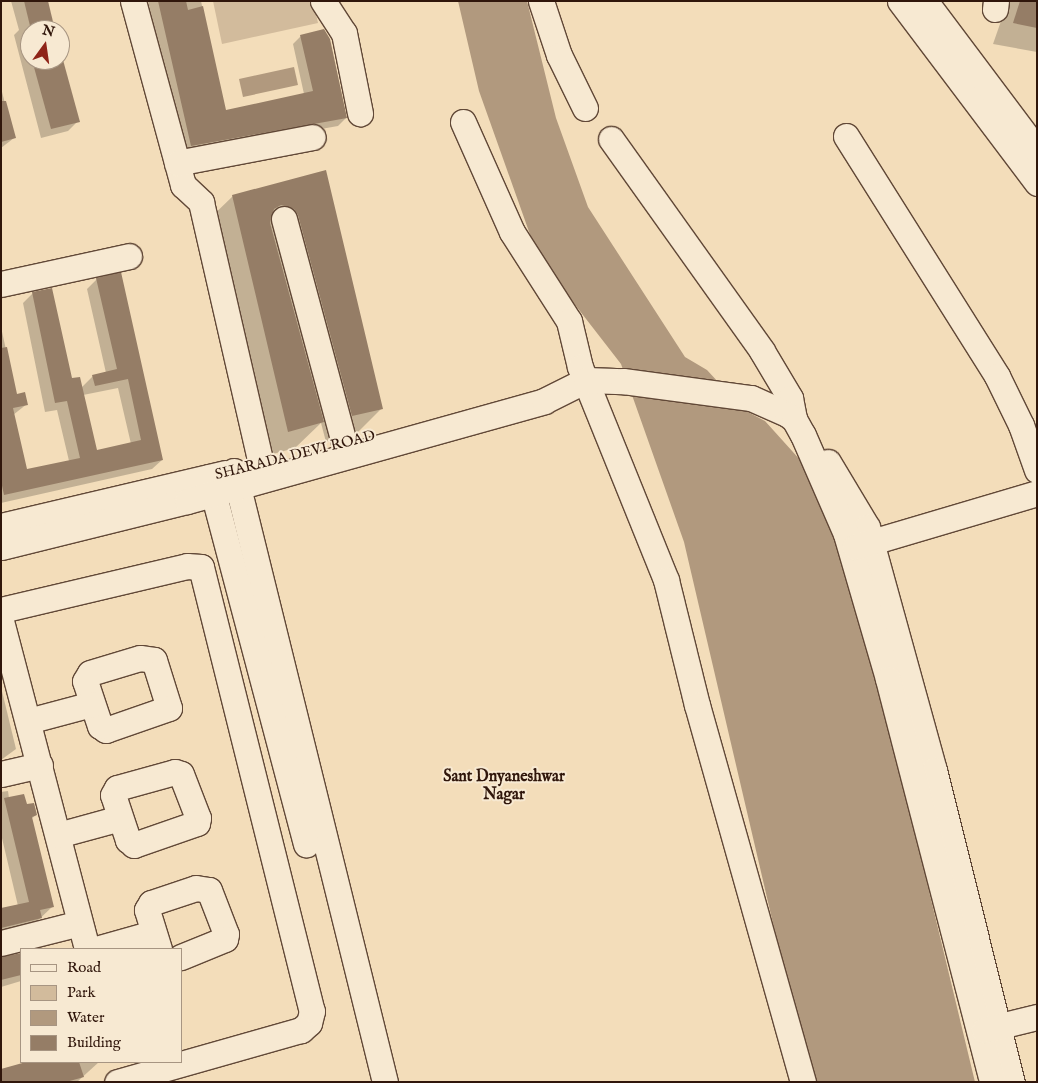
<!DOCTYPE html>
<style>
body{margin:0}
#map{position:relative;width:1038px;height:1083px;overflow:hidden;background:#f3ddba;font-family:"IM FELL English",serif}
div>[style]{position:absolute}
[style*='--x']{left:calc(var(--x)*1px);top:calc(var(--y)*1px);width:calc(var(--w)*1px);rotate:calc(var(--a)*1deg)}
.green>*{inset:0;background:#d2bb9c}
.water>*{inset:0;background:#b1997e}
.shadow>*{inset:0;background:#0003}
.building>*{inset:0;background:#957d66}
.roads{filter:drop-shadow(1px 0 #614837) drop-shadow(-1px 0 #614837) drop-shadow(0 1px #614837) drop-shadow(0 -1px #614837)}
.minor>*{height:25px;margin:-12.5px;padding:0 12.5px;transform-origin:12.5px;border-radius:12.5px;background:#f7e9d2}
span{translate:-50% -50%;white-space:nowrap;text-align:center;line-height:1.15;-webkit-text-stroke:4px #f7e9d2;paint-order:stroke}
.street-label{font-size:15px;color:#30160b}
.neighbourhood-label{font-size:16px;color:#30160b;font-weight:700}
.frame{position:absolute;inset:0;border:2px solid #30160b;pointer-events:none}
.legend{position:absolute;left:20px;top:948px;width:162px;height:115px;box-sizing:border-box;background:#f7e9d2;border:1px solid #a79582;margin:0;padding:6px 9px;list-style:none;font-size:15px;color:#30160b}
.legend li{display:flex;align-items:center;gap:10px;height:25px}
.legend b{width:25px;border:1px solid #a79582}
.north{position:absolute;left:20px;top:20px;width:50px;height:50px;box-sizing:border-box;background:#f7e9d2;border:1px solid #a79582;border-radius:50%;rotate:14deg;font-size:14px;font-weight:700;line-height:20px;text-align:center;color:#30160b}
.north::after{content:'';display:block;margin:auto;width:18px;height:22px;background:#8f2418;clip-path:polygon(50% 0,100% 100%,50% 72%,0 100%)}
</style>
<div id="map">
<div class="green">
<i style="clip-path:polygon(213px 1px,313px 1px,318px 23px,222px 44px)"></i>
</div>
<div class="water">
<i style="clip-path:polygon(458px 1px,527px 1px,556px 118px,588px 207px,685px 357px,707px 370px,744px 410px,765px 421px,811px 472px,851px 567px,975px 1082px,810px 1082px,684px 542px,621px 364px,538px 257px,479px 91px)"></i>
<i style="clip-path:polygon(294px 67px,298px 85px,243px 97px,239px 79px)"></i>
</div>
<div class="shadow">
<i style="clip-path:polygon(11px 1px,47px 1px,54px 30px,30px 30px,30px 60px,60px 60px,60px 52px,78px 121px,68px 131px,41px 138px,14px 35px,19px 30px)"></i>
<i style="clip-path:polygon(148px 1px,201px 1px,225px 111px,304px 94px,293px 44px,301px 36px,346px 118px,338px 126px,183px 153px)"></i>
<i style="clip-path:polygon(1008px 1px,1037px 1px,1037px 52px,993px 44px)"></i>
<i style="clip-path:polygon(1px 88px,14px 138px,1px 148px)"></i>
<i style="clip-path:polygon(325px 171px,381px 409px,355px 435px,326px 442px,321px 423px,295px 448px,262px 457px,206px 222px,233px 196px)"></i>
<i style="clip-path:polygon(evenodd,97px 279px,162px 460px,152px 469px,1px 503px,1px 327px,16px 395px,27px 404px,13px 415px,26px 471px,69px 461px,57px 410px,45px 412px,23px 303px,33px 293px,71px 380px,82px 387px,93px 376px,106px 373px,87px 289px,97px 279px,118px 388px,131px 444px,96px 451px,83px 395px,118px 388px)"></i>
<i style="clip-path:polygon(1px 687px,16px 749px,1px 760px)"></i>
<i style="clip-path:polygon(8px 791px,9px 798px,36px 815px,31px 819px,52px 907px,31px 927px,1px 936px,1px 910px,18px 906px,1px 834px,1px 792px)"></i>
<i style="clip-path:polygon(21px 954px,21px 981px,1px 987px,1px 958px)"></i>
<i style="clip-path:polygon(31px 1062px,99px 1062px,77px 1082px,1px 1082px,1px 1070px)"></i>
</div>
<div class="building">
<i style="clip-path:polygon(24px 1px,48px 1px,55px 30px,31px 30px)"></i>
<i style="clip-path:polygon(158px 1px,186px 1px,188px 10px,203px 6px,226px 110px,313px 91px,300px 35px,324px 29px,330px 39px,347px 118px,191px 146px)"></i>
<i style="clip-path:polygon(1020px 1px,1037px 1px,1037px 28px,1013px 23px)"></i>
<i style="clip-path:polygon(32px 60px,63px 60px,80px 122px,51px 129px)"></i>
<i style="clip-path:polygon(1px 101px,6px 101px,16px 138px,1px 142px)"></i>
<i style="clip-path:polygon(326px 170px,383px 409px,352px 416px,298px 215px,294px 209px,281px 205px,274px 209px,270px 223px,324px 422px,288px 432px,232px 195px)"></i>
<i style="clip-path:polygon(121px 272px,163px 460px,4px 495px,1px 481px,1px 348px,7px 347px,17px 394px,25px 392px,28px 405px,13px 408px,27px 469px,80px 458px,67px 401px,55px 403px,32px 292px,52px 288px,72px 378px,80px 377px,97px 450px,141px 440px,128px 379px,95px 386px,92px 375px,117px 369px,96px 278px)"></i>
<i style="clip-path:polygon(24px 794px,27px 804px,34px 803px,37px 815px,32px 817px,54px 907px,40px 910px,42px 918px,1px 928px,1px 908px,29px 902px,4px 798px)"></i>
<i style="clip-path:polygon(21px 953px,21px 975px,1px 980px,1px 957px)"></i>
<i style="clip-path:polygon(26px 1062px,79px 1062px,84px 1077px,66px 1082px,1px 1082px,1px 1069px)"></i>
</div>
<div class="roads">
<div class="minor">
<i style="--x:133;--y:1;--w:191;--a:74.8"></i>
<i style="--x:183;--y:185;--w:25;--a:43"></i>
<i style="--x:201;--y:202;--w:269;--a:77.1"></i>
<i style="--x:323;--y:1;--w:38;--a:57"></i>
<i style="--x:344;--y:33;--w:82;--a:78.7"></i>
<i style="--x:541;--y:1;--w:57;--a:71.6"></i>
<i style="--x:559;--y:55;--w:59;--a:63.9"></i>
<i style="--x:900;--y:1;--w:228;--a:53"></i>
<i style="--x:925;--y:1;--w:186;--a:53.1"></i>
<i style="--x:995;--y:9;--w:8;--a:-83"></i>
<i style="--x:463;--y:122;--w:120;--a:66"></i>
<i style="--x:512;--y:232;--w:106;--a:57.4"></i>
<i style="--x:569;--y:321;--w:47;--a:76.6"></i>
<i style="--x:580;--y:367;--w:230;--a:68"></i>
<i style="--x:666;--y:580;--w:129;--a:76.1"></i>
<i style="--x:697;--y:705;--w:392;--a:74.3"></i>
<i style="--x:846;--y:136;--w:284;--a:57.8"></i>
<i style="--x:997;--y:376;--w:55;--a:63.9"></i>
<i style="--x:1021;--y:425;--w:48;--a:70.4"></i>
<i style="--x:611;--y:139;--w:260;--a:54.5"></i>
<i style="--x:762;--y:351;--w:55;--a:59.2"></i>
<i style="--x:790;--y:398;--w:21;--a:79"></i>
<i style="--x:177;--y:163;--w:138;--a:-10.8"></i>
<i style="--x:284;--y:219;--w:232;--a:75"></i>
<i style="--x:1;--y:284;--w:131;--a:-12.3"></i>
<i style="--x:828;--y:462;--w:76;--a:59"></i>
<i style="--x:867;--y:527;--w:252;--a:74.6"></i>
<i style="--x:934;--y:770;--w:322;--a:76"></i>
<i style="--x:234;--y:471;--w:629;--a:76.12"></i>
<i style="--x:209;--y:477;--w:380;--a:75.2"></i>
<i style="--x:1;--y:526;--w:230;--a:-13.3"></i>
<i style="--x:1;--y:547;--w:192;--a:-13.9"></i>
<i style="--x:187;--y:501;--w:371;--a:-15.6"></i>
<i style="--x:544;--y:401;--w:47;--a:-26.6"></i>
<i style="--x:586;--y:380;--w:37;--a:2"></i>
<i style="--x:623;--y:381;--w:129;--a:7.6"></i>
<i style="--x:751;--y:398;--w:39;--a:24"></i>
<i style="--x:787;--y:414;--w:9;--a:36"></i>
<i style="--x:794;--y:419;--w:18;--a:61"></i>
<i style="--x:803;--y:435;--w:108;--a:66.5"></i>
<i style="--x:846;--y:534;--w:151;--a:73.8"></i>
<i style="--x:888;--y:679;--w:416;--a:75.5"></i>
<i style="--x:855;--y:547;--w:190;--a:-16.5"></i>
<i style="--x:1;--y:610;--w:191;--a:-13.3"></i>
<i style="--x:187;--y:566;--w:14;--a:4"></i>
<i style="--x:201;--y:567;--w:458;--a:76"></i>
<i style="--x:312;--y:1011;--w:12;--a:104"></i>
<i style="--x:309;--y:1023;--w:11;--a:139"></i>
<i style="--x:301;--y:1030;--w:191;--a:164.2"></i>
<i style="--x:1;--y:621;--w:339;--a:75.3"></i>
<i style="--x:140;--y:658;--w:14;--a:8"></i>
<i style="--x:154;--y:660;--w:50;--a:72.6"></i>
<i style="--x:169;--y:708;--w:67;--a:160.8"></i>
<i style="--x:106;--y:730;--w:7;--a:-146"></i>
<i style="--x:100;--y:726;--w:47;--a:-108.4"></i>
<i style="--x:85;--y:681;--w:9;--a:-58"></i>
<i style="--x:90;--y:673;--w:52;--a:-16.7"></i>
<i style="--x:28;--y:721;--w:66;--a:-14.9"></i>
<i style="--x:175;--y:772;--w:6;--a:18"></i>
<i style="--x:181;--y:774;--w:47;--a:68.9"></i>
<i style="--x:198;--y:818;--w:5;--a:101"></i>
<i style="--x:197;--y:823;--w:67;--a:160.8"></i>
<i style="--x:134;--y:845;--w:8;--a:-140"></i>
<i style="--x:128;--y:840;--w:47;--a:-108.4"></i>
<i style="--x:113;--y:795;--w:8;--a:-60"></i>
<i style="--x:117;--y:788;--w:60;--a:-15.4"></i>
<i style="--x:1;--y:774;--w:40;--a:-13"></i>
<i style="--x:58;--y:835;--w:64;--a:-15.3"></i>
<i style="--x:1;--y:943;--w:81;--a:-14.2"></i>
<i style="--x:96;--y:949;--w:59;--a:-15.7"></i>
<i style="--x:159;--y:949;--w:41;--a:-107.1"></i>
<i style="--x:147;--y:910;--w:8;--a:-60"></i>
<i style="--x:151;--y:903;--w:47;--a:-18.4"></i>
<i style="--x:196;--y:888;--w:13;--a:9"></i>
<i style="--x:209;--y:890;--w:47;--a:68.9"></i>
<i style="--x:226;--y:934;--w:5;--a:101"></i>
<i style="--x:225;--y:939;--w:48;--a:157.8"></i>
<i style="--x:984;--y:1030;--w:55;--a:-13.8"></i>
</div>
</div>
<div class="street-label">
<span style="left:295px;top:455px;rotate:-14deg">SHARADA DEVI ROAD</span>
</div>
<div class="neighbourhood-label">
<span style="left:504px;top:786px">Sant Dnyaneshwar<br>Nagar</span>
</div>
<div class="frame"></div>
<ul class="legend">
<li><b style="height:6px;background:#f7e9d2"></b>Road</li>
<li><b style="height:14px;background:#d2bb9c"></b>Park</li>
<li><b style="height:14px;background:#b1997e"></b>Water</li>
<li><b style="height:14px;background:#957d66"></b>Building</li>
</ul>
<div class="north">N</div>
</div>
